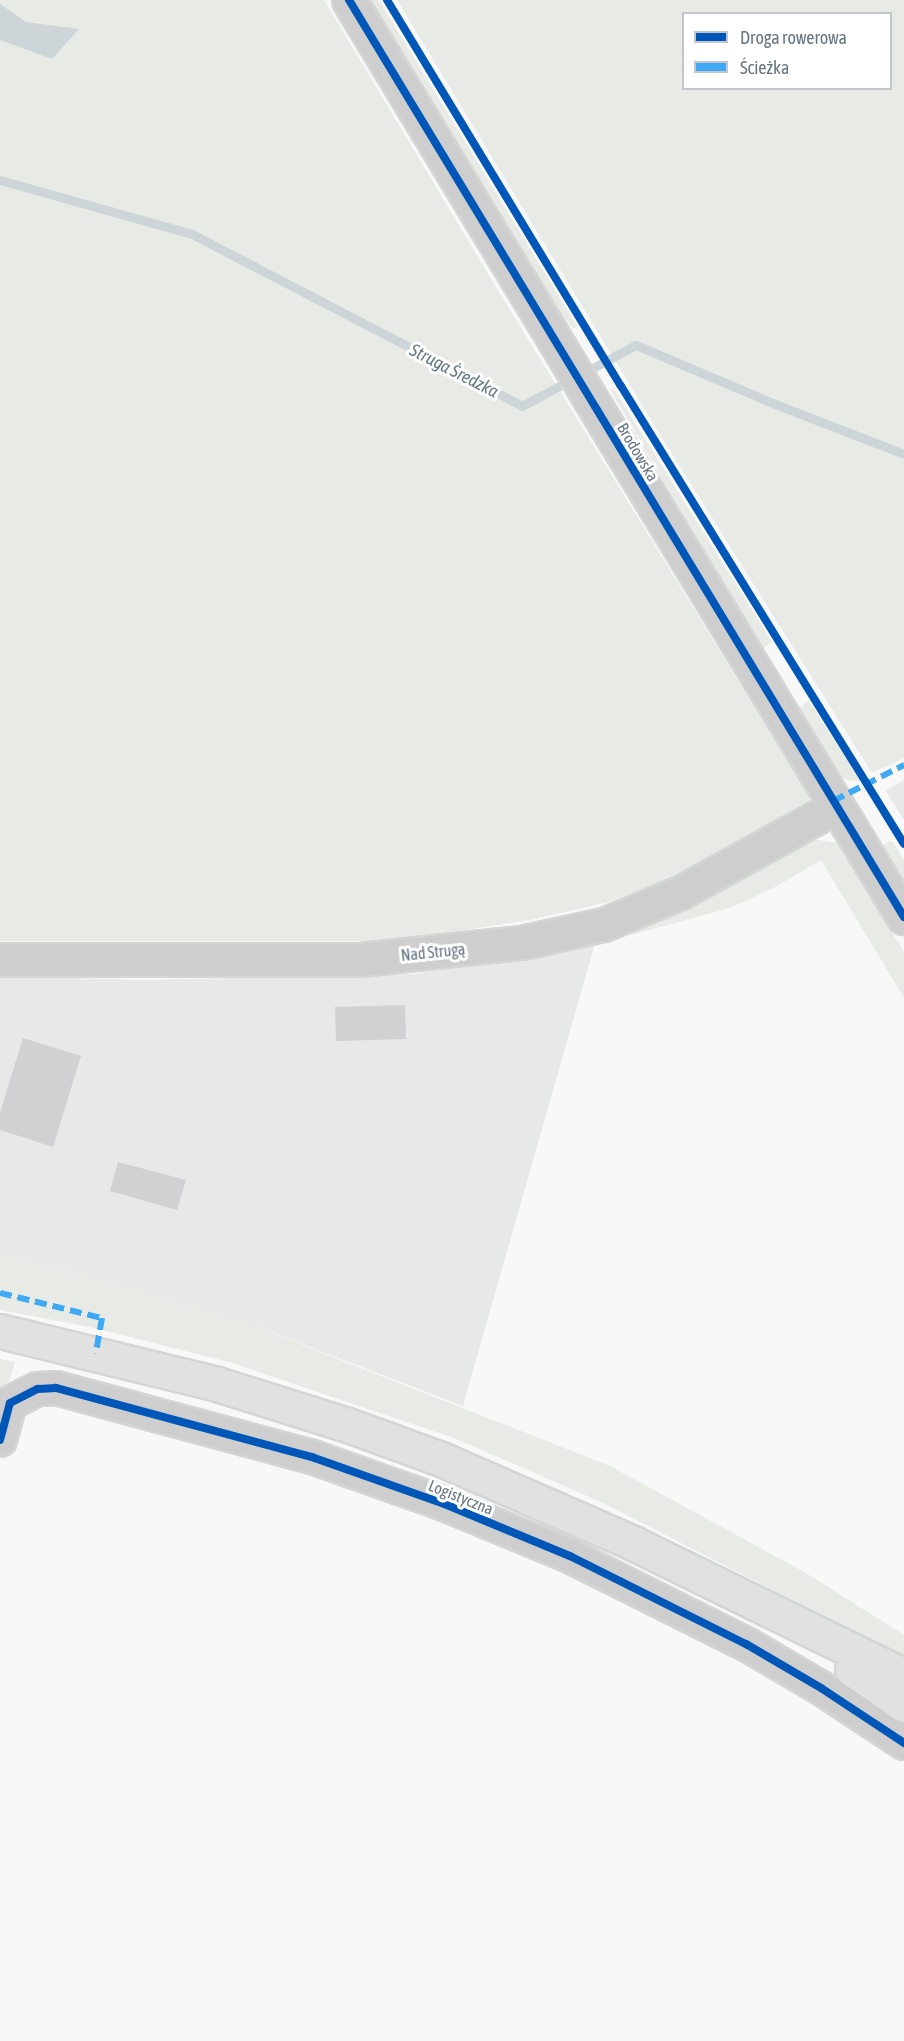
<!DOCTYPE html>
<meta charset="utf-8">
<style>
body{margin:0}
#map{position:relative;width:904px;height:2041px;overflow:hidden;background:#f8f8f8;font-family:"Asap Condensed",sans-serif}
div>[style]{position:absolute}
[style*='--x']{left:calc(var(--x)*1px);top:calc(var(--y)*1px);width:calc(var(--w)*1px);rotate:calc(var(--a)*1deg)}
.built>*{inset:0;background:#e7e8e8}
.green>*{inset:0;background:#e7eae5}
.water>*{inset:0;background:#ced5d8}
.stream>*{height:9px;margin:-4.5px;padding:0 4.5px;transform-origin:4.5px;border-radius:4.5px;background:#ced5d8}
.building>*{inset:0;background:#cfd1d2}
.roads{filter:drop-shadow(2px 0 #d4d5d5) drop-shadow(-2px 0 #d4d5d5) drop-shadow(0 2px #d4d5d5) drop-shadow(0 -2px #d4d5d5)}
.minor>*{height:32px;margin:-16px;padding:0 16px;transform-origin:16px;border-radius:16px;background:#cececf}
.tertiary>*{height:33px;margin:-16.5px;padding:0 16.5px;transform-origin:16.5px;border-radius:16.5px;background:#cececf}
.trunk>*{height:33px;margin:-16.5px;padding:0 16.5px;transform-origin:16.5px;border-radius:16.5px;background:#e1e1e2}
.quiet>*{height:6px;margin-top:-3px;transform-origin:0;background:repeating-linear-gradient(90deg,#3fa9f5 0 12px,transparent 0 18px)}
.cycleway>*{height:8px;margin:-4px;padding:0 4px;transform-origin:4px;border-radius:4px;background:#0057b8}
span{translate:-50% -50%;white-space:nowrap;text-align:center;line-height:1.15;-webkit-text-stroke:6px #fff;paint-order:stroke}
.street-label{font-size:16px;color:#657482}
.water-label{font-size:18px;color:#657983;font-style:italic}
.legend{position:absolute;left:682px;top:12px;width:210px;height:78px;box-sizing:border-box;background:#fff;border:2px solid #c1c7cd;margin:0;padding:8px 10px;list-style:none;font-size:18px;color:#657482}
.legend li{display:flex;align-items:center;gap:12px;height:30px}
.legend b{width:30px;border:2px solid #c1c7cd}
</style>
<div id="map">
<div class="built">
<i style="clip-path:polygon(904px 780px,904px 820px,886px 791px)"></i>
<i style="clip-path:polygon(595px 944px,463px 1406px,244px 1322px,59px 1269px,0 1256px,0 976px,143px 980px,415px 974px)"></i>
</div>
<div class="green">
<i style="clip-path:polygon(0 0,324px 0,497px 289px,811px 799px,678px 876px,608px 902px,530px 920px,446px 933px,367px 941px,0 941px)"></i>
<i style="clip-path:polygon(370px 0,379px 0,577px 326px,573px 329px,556px 307px)"></i>
<i style="clip-path:polygon(evenodd,397px 0,904px 0,904px 758px,872px 773px,662px 438px,397px 0,684px 14px,890px 14px,890px 88px,684px 88px,684px 14px)"></i>
<i style="clip-path:polygon(614px 389px,772px 642px,762px 649px,611px 391px)"></i>
<i style="clip-path:polygon(809px 701px,860px 781px,847px 780px,837px 774px,798px 708px)"></i>
<i style="clip-path:polygon(806px 838px,837px 843px,904px 952px,904px 998px,821px 860px,775px 887px,730px 908px,627px 936px,693px 906px)"></i>
<i style="clip-path:polygon(889px 841px,893px 842px,904px 859px,904px 883px,882px 846px)"></i>
<i style="clip-path:polygon(0 1256px,59px 1269px,244px 1322px,610px 1466px,806px 1573px,904px 1635px,904px 1661px,798px 1603px,601px 1502px,454px 1438px,229px 1362px,90px 1327px,0 1310px)"></i>
<i style="clip-path:polygon(0 1359px,15px 1362px,0 1410px)"></i>
</div>
<div class="water">
<i style="clip-path:polygon(0 4px,26px 22px,79px 29px,52px 59px,0 40px)"></i>
</div>
<div class="stream">
<i style="--x:0;--y:180;--w:199;--a:15.7"></i>
<i style="--x:192;--y:234;--w:372;--a:27.5"></i>
<i style="--x:522;--y:406;--w:129;--a:-28.2"></i>
<i style="--x:636;--y:345;--w:151;--a:23"></i>
<i style="--x:775;--y:404;--w:138;--a:21.2"></i>
</div>
<div class="building">
<i style="clip-path:polygon(405px 1005px,406px 1039px,336px 1041px,335px 1007px)"></i>
<i style="clip-path:polygon(23px 1038px,81px 1056px,53px 1147px,0 1130px,0 1113px)"></i>
<i style="clip-path:polygon(118px 1162px,186px 1180px,177px 1210px,110px 1191px)"></i>
</div>
<div class="roads">
<div class="minor">
<i style="--x:0;--y:960;--w:360;--a:0"></i>
<i style="--x:360;--y:960;--w:163;--a:-6"></i>
<i style="--x:522;--y:943;--w:84;--a:-12.4"></i>
<i style="--x:604;--y:925;--w:83;--a:-22.6"></i>
<i style="--x:681;--y:893;--w:177;--a:-29"></i>
<i style="--x:0;--y:1440;--w:38;--a:-75"></i>
<i style="--x:10;--y:1403;--w:31;--a:-27"></i>
<i style="--x:38;--y:1389;--w:18;--a:-3"></i>
<i style="--x:56;--y:1388;--w:265;--a:15.1"></i>
<i style="--x:312;--y:1457;--w:138;--a:19.5"></i>
<i style="--x:442;--y:1503;--w:139;--a:22.5"></i>
<i style="--x:570;--y:1556;--w:197;--a:26.6"></i>
<i style="--x:746;--y:1644;--w:87;--a:30.4"></i>
<i style="--x:821;--y:1688;--w:100;--a:33.5"></i>
</div>
<div class="tertiary">
<i style="--x:349;--y:0;--w:1072;--a:58.82"></i>
</div>
<div class="trunk">
<i style="--x:0;--y:1331;--w:223;--a:13.7"></i>
<i style="--x:217;--y:1384;--w:137;--a:17.4"></i>
<i style="--x:348;--y:1425;--w:99;--a:20.1"></i>
<i style="--x:441;--y:1459;--w:210;--a:23.6"></i>
<i style="--x:633;--y:1543;--w:302;--a:26.1"></i>
<i style="--x:852;--y:1669;--w:63;--a:34.7"></i>
</div>
</div>
<div class="quiet">
<i style="--x:833;--y:801;--w:80;--a:-26.9"></i>
<i style="--x:0;--y:1293;--w:105;--a:13.8"></i>
<i style="--x:102;--y:1318;--w:36;--a:100"></i>
</div>
<div class="cycleway">
<i style="--x:349;--y:0;--w:1072;--a:58.82"></i>
<i style="--x:387;--y:0;--w:451;--a:58.8"></i>
<i style="--x:621;--y:386;--w:538;--a:58.29"></i>
<i style="--x:0;--y:1440;--w:38;--a:-75"></i>
<i style="--x:10;--y:1403;--w:31;--a:-27"></i>
<i style="--x:38;--y:1389;--w:18;--a:-3"></i>
<i style="--x:56;--y:1388;--w:265;--a:15.1"></i>
<i style="--x:312;--y:1457;--w:138;--a:19.5"></i>
<i style="--x:442;--y:1503;--w:139;--a:22.5"></i>
<i style="--x:570;--y:1556;--w:197;--a:26.6"></i>
<i style="--x:746;--y:1644;--w:87;--a:30.4"></i>
<i style="--x:821;--y:1688;--w:100;--a:33.5"></i>
</div>
<div class="street-label">
<span style="left:638px;top:452px;rotate:59deg">Brodowska</span>
<span style="left:433px;top:952px;rotate:-6deg">Nad Strugą</span>
<span style="left:461px;top:1497px;rotate:22deg">Logistyczna</span>
</div>
<div class="water-label">
<span style="left:454px;top:371px;rotate:27deg">Struga Średzka</span>
</div>
<ul class="legend">
<li><b style="height:8px;background:#0057b8"></b>Droga rowerowa</li>
<li><b style="height:8px;background:#3fa9f5"></b>Ścieżka</li>
</ul>
</div>
